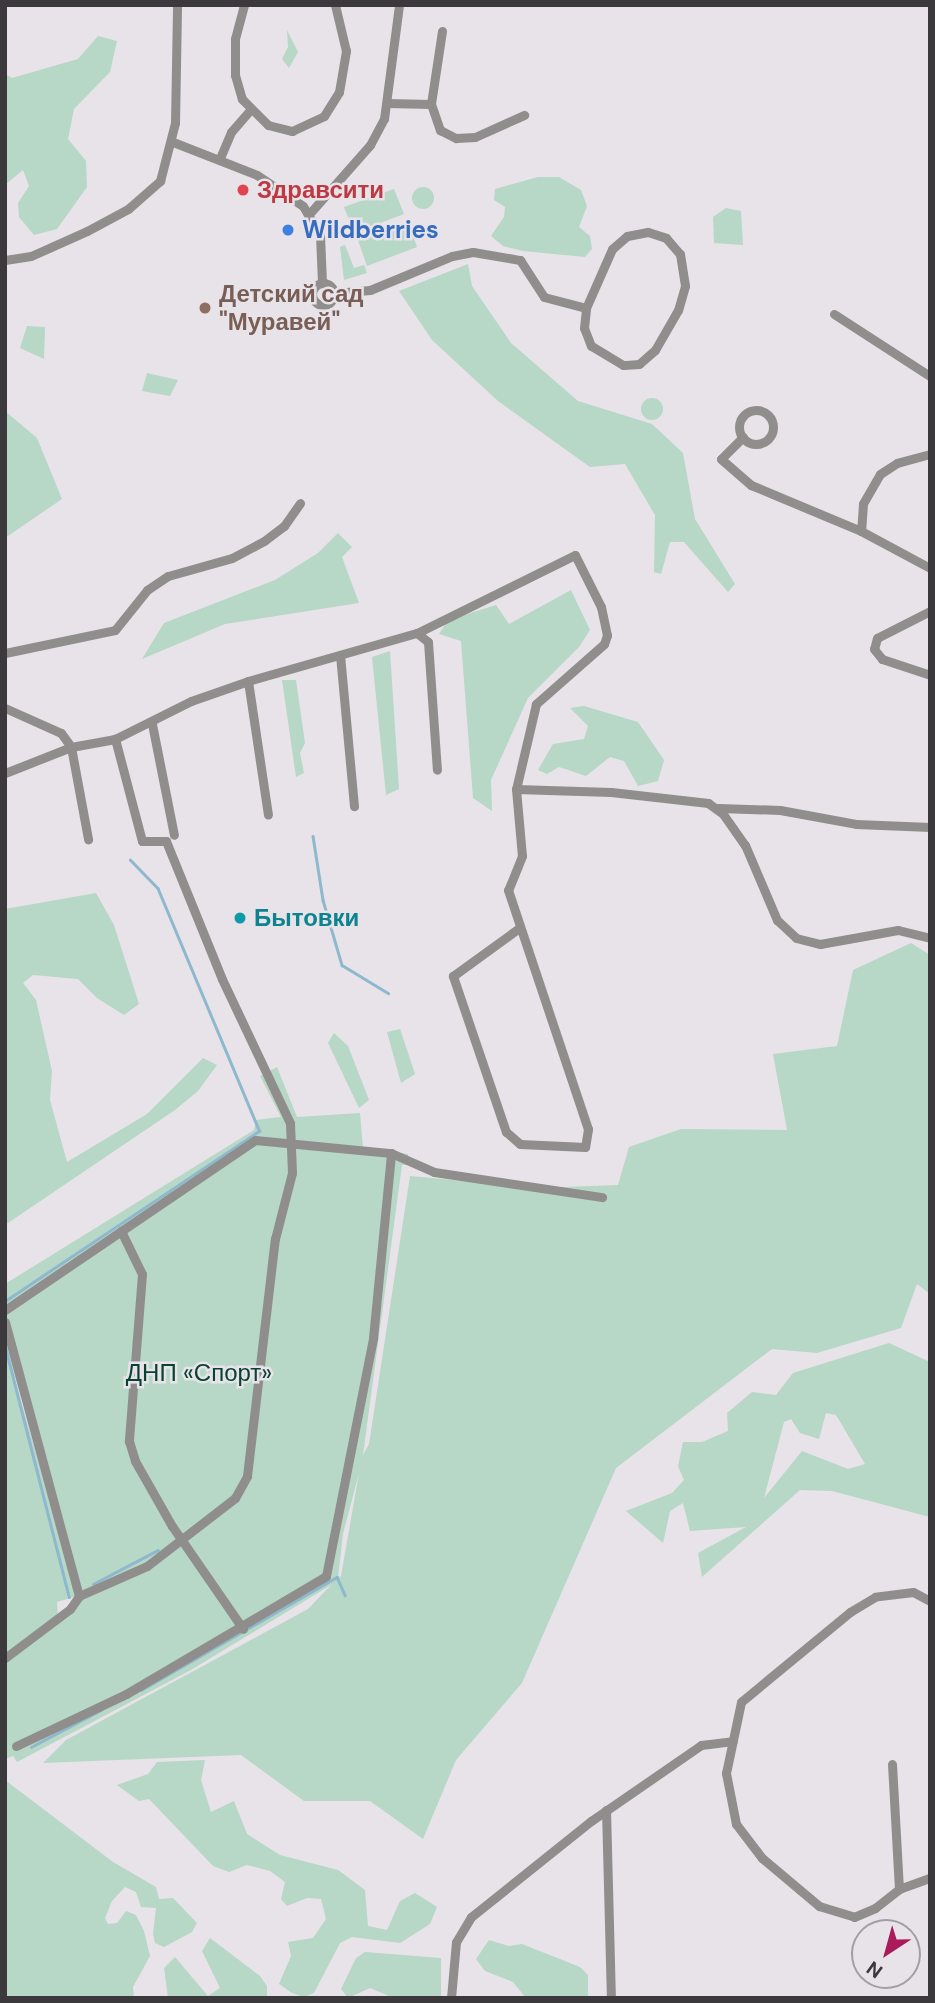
<!DOCTYPE html>
<meta charset="utf-8">
<style>
body{margin:0}
#map{position:relative;width:935px;height:2003px;overflow:hidden;background:#e7e3e9;font-family:"DM Sans",sans-serif}
div>[style]{position:absolute}
[style*='--x']{left:calc(var(--x)*1px);top:calc(var(--y)*1px);width:calc(var(--w)*1px);rotate:calc(var(--a)*1deg)}
.green>*{inset:0;background:#b7d7c7}
.round{border-radius:50%}
.stream>*{height:2.5px;margin:-1.25px;padding:0 1.25px;transform-origin:1.25px;border-radius:1.25px;background:#8db8ce}
.street>*{height:9px;margin:-4.5px;padding:0 4.5px;transform-origin:4.5px;border-radius:4.5px;background:#8f8e8c}
.street>.ring{margin:-4.5px;padding:0;box-sizing:content-box;background:none;border:9px solid #8f8e8c;border-radius:50%}
.dots>*{width:19px;height:19px;translate:-50% -50%;box-sizing:border-box;border:4px solid #e7e3e9;border-radius:50%}
span{translate:-50% -50%;white-space:nowrap;text-align:center;line-height:1.15;-webkit-text-stroke:5px #e7e3e9;paint-order:stroke}
.health-label{font-size:24px;color:#be3a42;font-weight:700}
.left{translate:0 -50%;text-align:left}
.shop-label{font-size:24px;color:#366cbe;font-weight:700}
.education-label{font-size:24px;color:#785e54;font-weight:700}
.culture-label{font-size:24px;color:#0d838f;font-weight:700}
.park-label{font-size:24px;color:#07432e}
.frame{position:absolute;inset:0;border:7px solid #3b393c;pointer-events:none}
.north{position:absolute;left:851px;top:1919px;width:70px;height:70px;box-sizing:border-box;background:#e7e3e9;border:2px solid #a29fa4;border-radius:50%;rotate:216deg;font-size:19px;font-weight:700;line-height:28px;text-align:center;color:#3b393c}
.north::after{content:'';display:block;margin:auto;width:24px;height:32px;background:#a91b5b;clip-path:polygon(50% 0,100% 100%,50% 72%,0 100%)}
</style>
<div id="map">
<div class="green">
<i style="clip-path:polygon(287px 30px,298px 52px,289px 68px,282px 59px,288px 47px)"></i>
<i style="clip-path:polygon(98px 36px,117px 41px,110px 72px,74px 109px,68px 139px,86px 161px,87px 187px,57px 229px,34px 235px,19px 217px,18px 203px,29px 186px,23px 170px,5px 185px,5px 74px,12px 78px,78px 59px)"></i>
<i style="clip-path:polygon(538px 177px,559px 177px,581px 190px,587px 206px,579px 227px,590px 236px,592px 249px,585px 257px,523px 251px,503px 246px,491px 236px,504px 217px,505px 207px,494px 200px,495px 189px)"></i>
<i class="round" style="left:412px;top:187px;width:22px;height:22px"></i>
<i style="clip-path:polygon(394px 189px,404px 214px,354px 233px,344px 207px)"></i>
<i style="clip-path:polygon(726px 208px,741px 211px,743px 245px,714px 243px,713px 217px)"></i>
<i style="clip-path:polygon(408px 222px,417px 247px,367px 266px,358px 240px)"></i>
<i style="clip-path:polygon(345px 245px,354px 268px,364px 265px,367px 273px,344px 280px,340px 247px)"></i>
<i style="clip-path:polygon(468px 264px,472px 286px,511px 343px,578px 401px,652px 424px,683px 453px,695px 519px,735px 584px,728px 592px,684px 542px,670px 542px,661px 574px,654px 572px,655px 515px,625px 464px,590px 467px,498px 401px,432px 340px,399px 291px)"></i>
<i style="clip-path:polygon(27px 326px,45px 327px,44px 359px,20px 348px)"></i>
<i style="clip-path:polygon(147px 373px,178px 380px,170px 396px,142px 391px)"></i>
<i class="round" style="left:641px;top:398px;width:22px;height:22px"></i>
<i style="clip-path:polygon(5px 411px,37px 438px,62px 499px,5px 538px)"></i>
<i style="clip-path:polygon(338px 533px,352px 547px,342px 557px,359px 603px,225px 624px,142px 659px,164px 623px,275px 580px,318px 553px)"></i>
<i style="clip-path:polygon(571px 590px,590px 630px,579px 647px,528px 698px,491px 780px,492px 811px,473px 798px,461px 641px,439px 634px,448px 620px,496px 605px,509px 624px)"></i>
<i style="clip-path:polygon(390px 651px,399px 789px,386px 795px,372px 657px)"></i>
<i style="clip-path:polygon(282px 680px,296px 680px,305px 743px,300px 753px,304px 773px,296px 777px)"></i>
<i style="clip-path:polygon(584px 706px,638px 722px,664px 760px,658px 781px,638px 786px,624px 761px,610px 757px,586px 776px,559px 767px,547px 774px,538px 770px,553px 744px,584px 739px,588px 726px,570px 708px)"></i>
<i style="clip-path:polygon(96px 893px,114px 925px,139px 1004px,124px 1015px,97px 998px,78px 979px,33px 975px,23px 983px,36px 1000px,52px 1071px,50px 1100px,67px 1162px,147px 1114px,203px 1058px,217px 1065px,198px 1091px,175px 1110px,5px 1225px,5px 909px)"></i>
<i style="clip-path:polygon(evenodd,911px 943px,930px 955px,930px 1294px,917px 1284px,901px 1328px,817px 1353px,772px 1349px,616px 1468px,522px 1683px,456px 1760px,423px 1839px,370px 1801px,304px 1801px,241px 1755px,43px 1763px,66px 1740px,308px 1609px,331px 1585px,191px 1670px,17px 1762px,13px 1756px,5px 1759px,5px 1284px,254px 1130px,256px 1120px,281px 1117px,260px 1076px,277px 1067px,297px 1117px,360px 1113px,363px 1148px,408px 1154px,408px 1165px,402px 1165px,363px 1455px,369px 1444px,410px 1176px,539px 1188px,618px 1185px,629px 1147px,681px 1129px,787px 1130px,773px 1054px,837px 1046px,853px 970px,911px 943px,10px 1362px,84px 1596px,58px 1616px,57px 1602px,77px 1596px,10px 1362px,911px 943px,359px 1473px,341px 1576px,338px 1578px,343px 1534px,359px 1473px)"></i>
<i style="clip-path:polygon(400px 1029px,415px 1074px,401px 1083px,387px 1032px)"></i>
<i style="clip-path:polygon(334px 1033px,348px 1046px,369px 1100px,359px 1108px,328px 1043px)"></i>
<i style="clip-path:polygon(evenodd,889px 1343px,930px 1362px,930px 1517px,832px 1491px,800px 1490px,702px 1577px,698px 1553px,746px 1527px,690px 1531px,683px 1503px,670px 1511px,663px 1543px,626px 1511px,672px 1493px,684px 1480px,678px 1466px,683px 1442px,702px 1442px,728px 1431px,727px 1413px,752px 1392px,776px 1395px,793px 1373px,889px 1343px,826px 1413px,836px 1415px,865px 1464px,848px 1469px,802px 1451px,764px 1498px,784px 1422px,791px 1419px,800px 1433px,819px 1439px,826px 1413px)"></i>
<i style="clip-path:polygon(205px 1760px,201px 1780px,211px 1812px,234px 1801px,247px 1834px,280px 1855px,338px 1870px,365px 1890px,368px 1926px,387px 1930px,400px 1901px,415px 1893px,437px 1907px,430px 1924px,400px 1943px,352px 1937px,340px 1943px,314px 1993px,304px 1997px,292px 1993px,279px 1984px,291px 1956px,288px 1942px,313px 1938px,326px 1919px,321px 1899px,307px 1898px,287px 1906px,281px 1899px,285px 1882px,270px 1871px,247px 1865px,229px 1872px,213px 1866px,149px 1799px,139px 1801px,117px 1785px,148px 1774px,157px 1762px)"></i>
<i style="clip-path:polygon(5px 1780px,113px 1862px,156px 1887px,159px 1899px,173px 1898px,197px 1923px,192px 1932px,164px 1947px,155px 1943px,153px 1934px,156px 1908px,141px 1907px,136px 1892px,125px 1887px,112px 1901px,105px 1918px,108px 1924px,117px 1923px,126px 1911px,136px 1915px,144px 1931px,150px 1956px,133px 1987px,134px 1998px,5px 1998px)"></i>
<i style="clip-path:polygon(210px 1938px,260px 1976px,267px 1986px,267px 1998px,168px 1998px,164px 1968px,175px 1957px,208px 1996px,220px 1988px,202px 1951px)"></i>
<i style="clip-path:polygon(489px 1940px,509px 1946px,522px 1944px,580px 1967px,588px 1975px,588px 1998px,526px 1998px,513px 1982px,485px 1971px,476px 1959px)"></i>
<i style="clip-path:polygon(365px 1952px,441px 1958px,441px 1998px,394px 1998px,370px 1988px,348px 1998px,341px 1989px,356px 1958px)"></i>
</div>
<div class="stream">
<i style="--x:313;--y:836;--w:65;--a:81.1"></i>
<i style="--x:323;--y:900;--w:68;--a:73.7"></i>
<i style="--x:342;--y:965;--w:54;--a:31.3"></i>
<i style="--x:5;--y:1301;--w:306;--a:-33.8"></i>
<i style="--x:259;--y:1131;--w:262;--a:-112.7"></i>
<i style="--x:158;--y:889;--w:40;--a:-134"></i>
<i style="--x:5;--y:1345;--w:260;--a:75.7"></i>
<i style="--x:93;--y:1584;--w:73;--a:-27.6"></i>
<i style="--x:141;--y:1690;--w:226;--a:-30"></i>
<i style="--x:337;--y:1577;--w:20;--a:66"></i>
<i style="--x:31;--y:1747;--w:79;--a:-27.9"></i>
</div>
<div class="street">
<i style="--x:244;--y:5;--w:35;--a:105"></i>
<i style="--x:235;--y:39;--w:36;--a:90"></i>
<i style="--x:235;--y:75;--w:25;--a:74"></i>
<i style="--x:242;--y:99;--w:37;--a:45"></i>
<i style="--x:268;--y:125;--w:25;--a:14"></i>
<i style="--x:292;--y:131;--w:35;--a:-25"></i>
<i style="--x:324;--y:116;--w:28;--a:-58"></i>
<i style="--x:339;--y:92;--w:42;--a:-80.3"></i>
<i style="--x:346;--y:51;--w:47;--a:-103.4"></i>
<i style="--x:442;--y:31;--w:74;--a:98.6"></i>
<i style="--x:431;--y:104;--w:28;--a:71"></i>
<i style="--x:440;--y:130;--w:18;--a:27"></i>
<i style="--x:456;--y:138;--w:19;--a:-3"></i>
<i style="--x:475;--y:137;--w:54;--a:-24.2"></i>
<i style="--x:387;--y:103;--w:44;--a:1.3"></i>
<i style="--x:173;--y:142;--w:90;--a:21.4"></i>
<i style="--x:257;--y:175;--w:55;--a:34"></i>
<i style="--x:303;--y:206;--w:34;--a:60"></i>
<i style="--x:320;--y:235;--w:47;--a:87.6"></i>
<i style="--x:220;--y:158;--w:28;--a:-67"></i>
<i style="--x:231;--y:132;--w:29;--a:-49"></i>
<i style="--x:310;--y:213;--w:91;--a:-48.6"></i>
<i style="--x:370;--y:145;--w:30;--a:-62"></i>
<i style="--x:384;--y:119;--w:115;--a:-82.5"></i>
<i style="--x:648;--y:232;--w:19;--a:18"></i>
<i style="--x:666;--y:238;--w:21;--a:49"></i>
<i style="--x:680;--y:254;--w:32;--a:81"></i>
<i style="--x:685;--y:286;--w:25;--a:106"></i>
<i style="--x:678;--y:310;--w:46;--a:119.9"></i>
<i style="--x:655;--y:350;--w:21;--a:139"></i>
<i style="--x:639;--y:364;--w:16;--a:176"></i>
<i style="--x:623;--y:365;--w:37;--a:-149"></i>
<i style="--x:591;--y:346;--w:19;--a:-111"></i>
<i style="--x:584;--y:328;--w:20;--a:-84"></i>
<i style="--x:586;--y:308;--w:64;--a:-66.2"></i>
<i style="--x:612;--y:249;--w:20;--a:-41"></i>
<i style="--x:627;--y:236;--w:21;--a:-11"></i>
<i style="--x:5;--y:260;--w:26;--a:-9"></i>
<i style="--x:31;--y:256;--w:61;--a:-24.1"></i>
<i style="--x:87;--y:231;--w:47;--a:-28.2"></i>
<i style="--x:128;--y:209;--w:43;--a:-41.2"></i>
<i style="--x:160;--y:181;--w:60;--a:-75.5"></i>
<i style="--x:175;--y:123;--w:118;--a:-89"></i>
<i class="ring" style="left:312px;top:283px;width:13px;height:13px"></i>
<i style="--x:335;--y:293;--w:35;--a:-5"></i>
<i style="--x:370;--y:290;--w:89;--a:-22.5"></i>
<i style="--x:452;--y:256;--w:21;--a:-11"></i>
<i style="--x:473;--y:252;--w:48;--a:9.7"></i>
<i style="--x:520;--y:260;--w:44;--a:57"></i>
<i style="--x:544;--y:297;--w:43;--a:14.7"></i>
<i style="--x:834;--y:314;--w:114;--a:32.9"></i>
<i class="ring" style="left:739px;top:410px;width:25px;height:25px"></i>
<i style="--x:743;--y:437;--w:31;--a:135"></i>
<i style="--x:721;--y:459;--w:40;--a:41"></i>
<i style="--x:751;--y:485;--w:119;--a:22.7"></i>
<i style="--x:930;--y:454;--w:34;--a:165"></i>
<i style="--x:897;--y:463;--w:20;--a:147"></i>
<i style="--x:880;--y:474;--w:34;--a:120"></i>
<i style="--x:863;--y:504;--w:27;--a:94"></i>
<i style="--x:861;--y:531;--w:78;--a:28.2"></i>
<i style="--x:930;--y:611;--w:59;--a:153"></i>
<i style="--x:877;--y:638;--w:11;--a:105"></i>
<i style="--x:874;--y:649;--w:13;--a:51"></i>
<i style="--x:882;--y:659;--w:51;--a:18.4"></i>
<i style="--x:417;--y:633;--w:14;--a:39"></i>
<i style="--x:428;--y:642;--w:128;--a:86"></i>
<i style="--x:5;--y:653;--w:112;--a:-11.8"></i>
<i style="--x:115;--y:630;--w:51;--a:-51.3"></i>
<i style="--x:147;--y:590;--w:25;--a:-34"></i>
<i style="--x:168;--y:576;--w:66;--a:-15.7"></i>
<i style="--x:232;--y:558;--w:36;--a:-28"></i>
<i style="--x:264;--y:541;--w:25;--a:-37"></i>
<i style="--x:284;--y:526;--w:28;--a:-55"></i>
<i style="--x:340;--y:655;--w:152;--a:84.7"></i>
<i style="--x:248;--y:681;--w:135;--a:81.5"></i>
<i style="--x:5;--y:708;--w:61;--a:24.1"></i>
<i style="--x:61;--y:733;--w:17;--a:54"></i>
<i style="--x:71;--y:747;--w:94;--a:79.5"></i>
<i style="--x:152;--y:724;--w:113;--a:78.8"></i>
<i style="--x:5;--y:773;--w:71;--a:-21.5"></i>
<i style="--x:71;--y:747;--w:45;--a:-10.3"></i>
<i style="--x:115;--y:739;--w:85;--a:-26.6"></i>
<i style="--x:191;--y:701;--w:60;--a:-19.3"></i>
<i style="--x:248;--y:681;--w:176;--a:-15.9"></i>
<i style="--x:417;--y:633;--w:176;--a:-26.3"></i>
<i style="--x:575;--y:555;--w:58;--a:63.4"></i>
<i style="--x:601;--y:607;--w:29;--a:78"></i>
<i style="--x:607;--y:635;--w:9;--a:108"></i>
<i style="--x:604;--y:644;--w:91;--a:138.6"></i>
<i style="--x:536;--y:704;--w:87;--a:103.2"></i>
<i style="--x:516;--y:789;--w:95;--a:1.8"></i>
<i style="--x:611;--y:792;--w:98;--a:6.5"></i>
<i style="--x:708;--y:803;--w:19;--a:36"></i>
<i style="--x:723;--y:814;--w:38;--a:55"></i>
<i style="--x:745;--y:845;--w:82;--a:66.9"></i>
<i style="--x:777;--y:920;--w:26;--a:43"></i>
<i style="--x:796;--y:938;--w:25;--a:14"></i>
<i style="--x:820;--y:944;--w:79;--a:-10.2"></i>
<i style="--x:898;--y:930;--w:33;--a:14"></i>
<i style="--x:516;--y:789;--w:67;--a:84.9"></i>
<i style="--x:522;--y:856;--w:37;--a:112"></i>
<i style="--x:508;--y:890;--w:252;--a:71.5"></i>
<i style="--x:588;--y:1129;--w:18;--a:99"></i>
<i style="--x:585;--y:1147;--w:65;--a:-177.4"></i>
<i style="--x:520;--y:1144;--w:18;--a:-139"></i>
<i style="--x:506;--y:1132;--w:165;--a:-108.8"></i>
<i style="--x:453;--y:976;--w:82;--a:-36"></i>
<i style="--x:718;--y:808;--w:62;--a:1.8"></i>
<i style="--x:780;--y:810;--w:77;--a:10.4"></i>
<i style="--x:856;--y:824;--w:74;--a:2.3"></i>
<i style="--x:121;--y:1231;--w:48;--a:64"></i>
<i style="--x:142;--y:1274;--w:168;--a:94.5"></i>
<i style="--x:129;--y:1441;--w:21;--a:73"></i>
<i style="--x:135;--y:1461;--w:75;--a:60.4"></i>
<i style="--x:172;--y:1526;--w:125;--a:55.4"></i>
<i style="--x:5;--y:1310;--w:302;--a:-34.2"></i>
<i style="--x:255;--y:1140;--w:137;--a:5.5"></i>
<i style="--x:391;--y:1153;--w:47;--a:23.8"></i>
<i style="--x:434;--y:1172;--w:170;--a:8.5"></i>
<i style="--x:5;--y:1322;--w:284;--a:74.9"></i>
<i style="--x:930;--y:1601;--w:19;--a:-152"></i>
<i style="--x:913;--y:1592;--w:38;--a:173"></i>
<i style="--x:875;--y:1597;--w:29;--a:149"></i>
<i style="--x:850;--y:1612;--w:141;--a:140.5"></i>
<i style="--x:741;--y:1702;--w:73;--a:101.9"></i>
<i style="--x:726;--y:1773;--w:52;--a:78.9"></i>
<i style="--x:736;--y:1824;--w:43;--a:52.6"></i>
<i style="--x:762;--y:1858;--w:75;--a:40.1"></i>
<i style="--x:819;--y:1906;--w:37;--a:17"></i>
<i style="--x:854;--y:1917;--w:23;--a:-23"></i>
<i style="--x:875;--y:1908;--w:31;--a:-38"></i>
<i style="--x:899;--y:1889;--w:33;--a:-20"></i>
<i style="--x:5;--y:1658;--w:81;--a:-37"></i>
<i style="--x:70;--y:1609;--w:16;--a:-55"></i>
<i style="--x:79;--y:1596;--w:74;--a:-23.8"></i>
<i style="--x:147;--y:1566;--w:111;--a:-37.7"></i>
<i style="--x:235;--y:1498;--w:25;--a:-61"></i>
<i style="--x:247;--y:1476;--w:239;--a:-83.3"></i>
<i style="--x:275;--y:1239;--w:68;--a:-75.6"></i>
<i style="--x:292;--y:1173;--w:50;--a:-92.3"></i>
<i style="--x:290;--y:1123;--w:159;--a:-115.3"></i>
<i style="--x:222;--y:979;--w:149;--a:-112.1"></i>
<i style="--x:166;--y:841;--w:24;--a:180"></i>
<i style="--x:142;--y:841;--w:106;--a:-104.8"></i>
<i style="--x:16;--y:1746;--w:122;--a:-25.3"></i>
<i style="--x:126;--y:1694;--w:232;--a:-30.5"></i>
<i style="--x:326;--y:1576;--w:243;--a:-78.8"></i>
<i style="--x:373;--y:1338;--w:186;--a:-84.4"></i>
<i style="--x:892;--y:1764;--w:125;--a:86.8"></i>
<i style="--x:606;--y:1810;--w:188;--a:88.5"></i>
<i style="--x:451;--y:1998;--w:56;--a:-84.9"></i>
<i style="--x:456;--y:1942;--w:29;--a:-59"></i>
<i style="--x:471;--y:1917;--w:154;--a:-38.7"></i>
<i style="--x:591;--y:1821;--w:134;--a:-34.6"></i>
<i style="--x:701;--y:1745;--w:32;--a:-7"></i>
</div>
<div class="dots">
<i style="left:243px;top:190px;background:#e0444e"></i>
<i style="left:288px;top:230px;background:#3f7fe0"></i>
<i style="left:205px;top:308px;background:#8d6e63"></i>
<i style="left:240px;top:918px;background:#0f9aa8"></i>
</div>
<div class="health-label">
<span class="left" style="left:257px;top:190px">Здравсити</span>
</div>
<div class="shop-label">
<span class="left" style="left:302px;top:230px">Wildberries</span>
</div>
<div class="education-label">
<span class="left" style="left:219px;top:308px">Детский сад<br>"Муравей"</span>
</div>
<div class="culture-label">
<span class="left" style="left:254px;top:918px">Бытовки</span>
</div>
<div class="park-label">
<span style="left:199px;top:1373px">ДНП «Спорт»</span>
</div>
<div class="frame"></div>
<div class="north">N</div>
</div>
